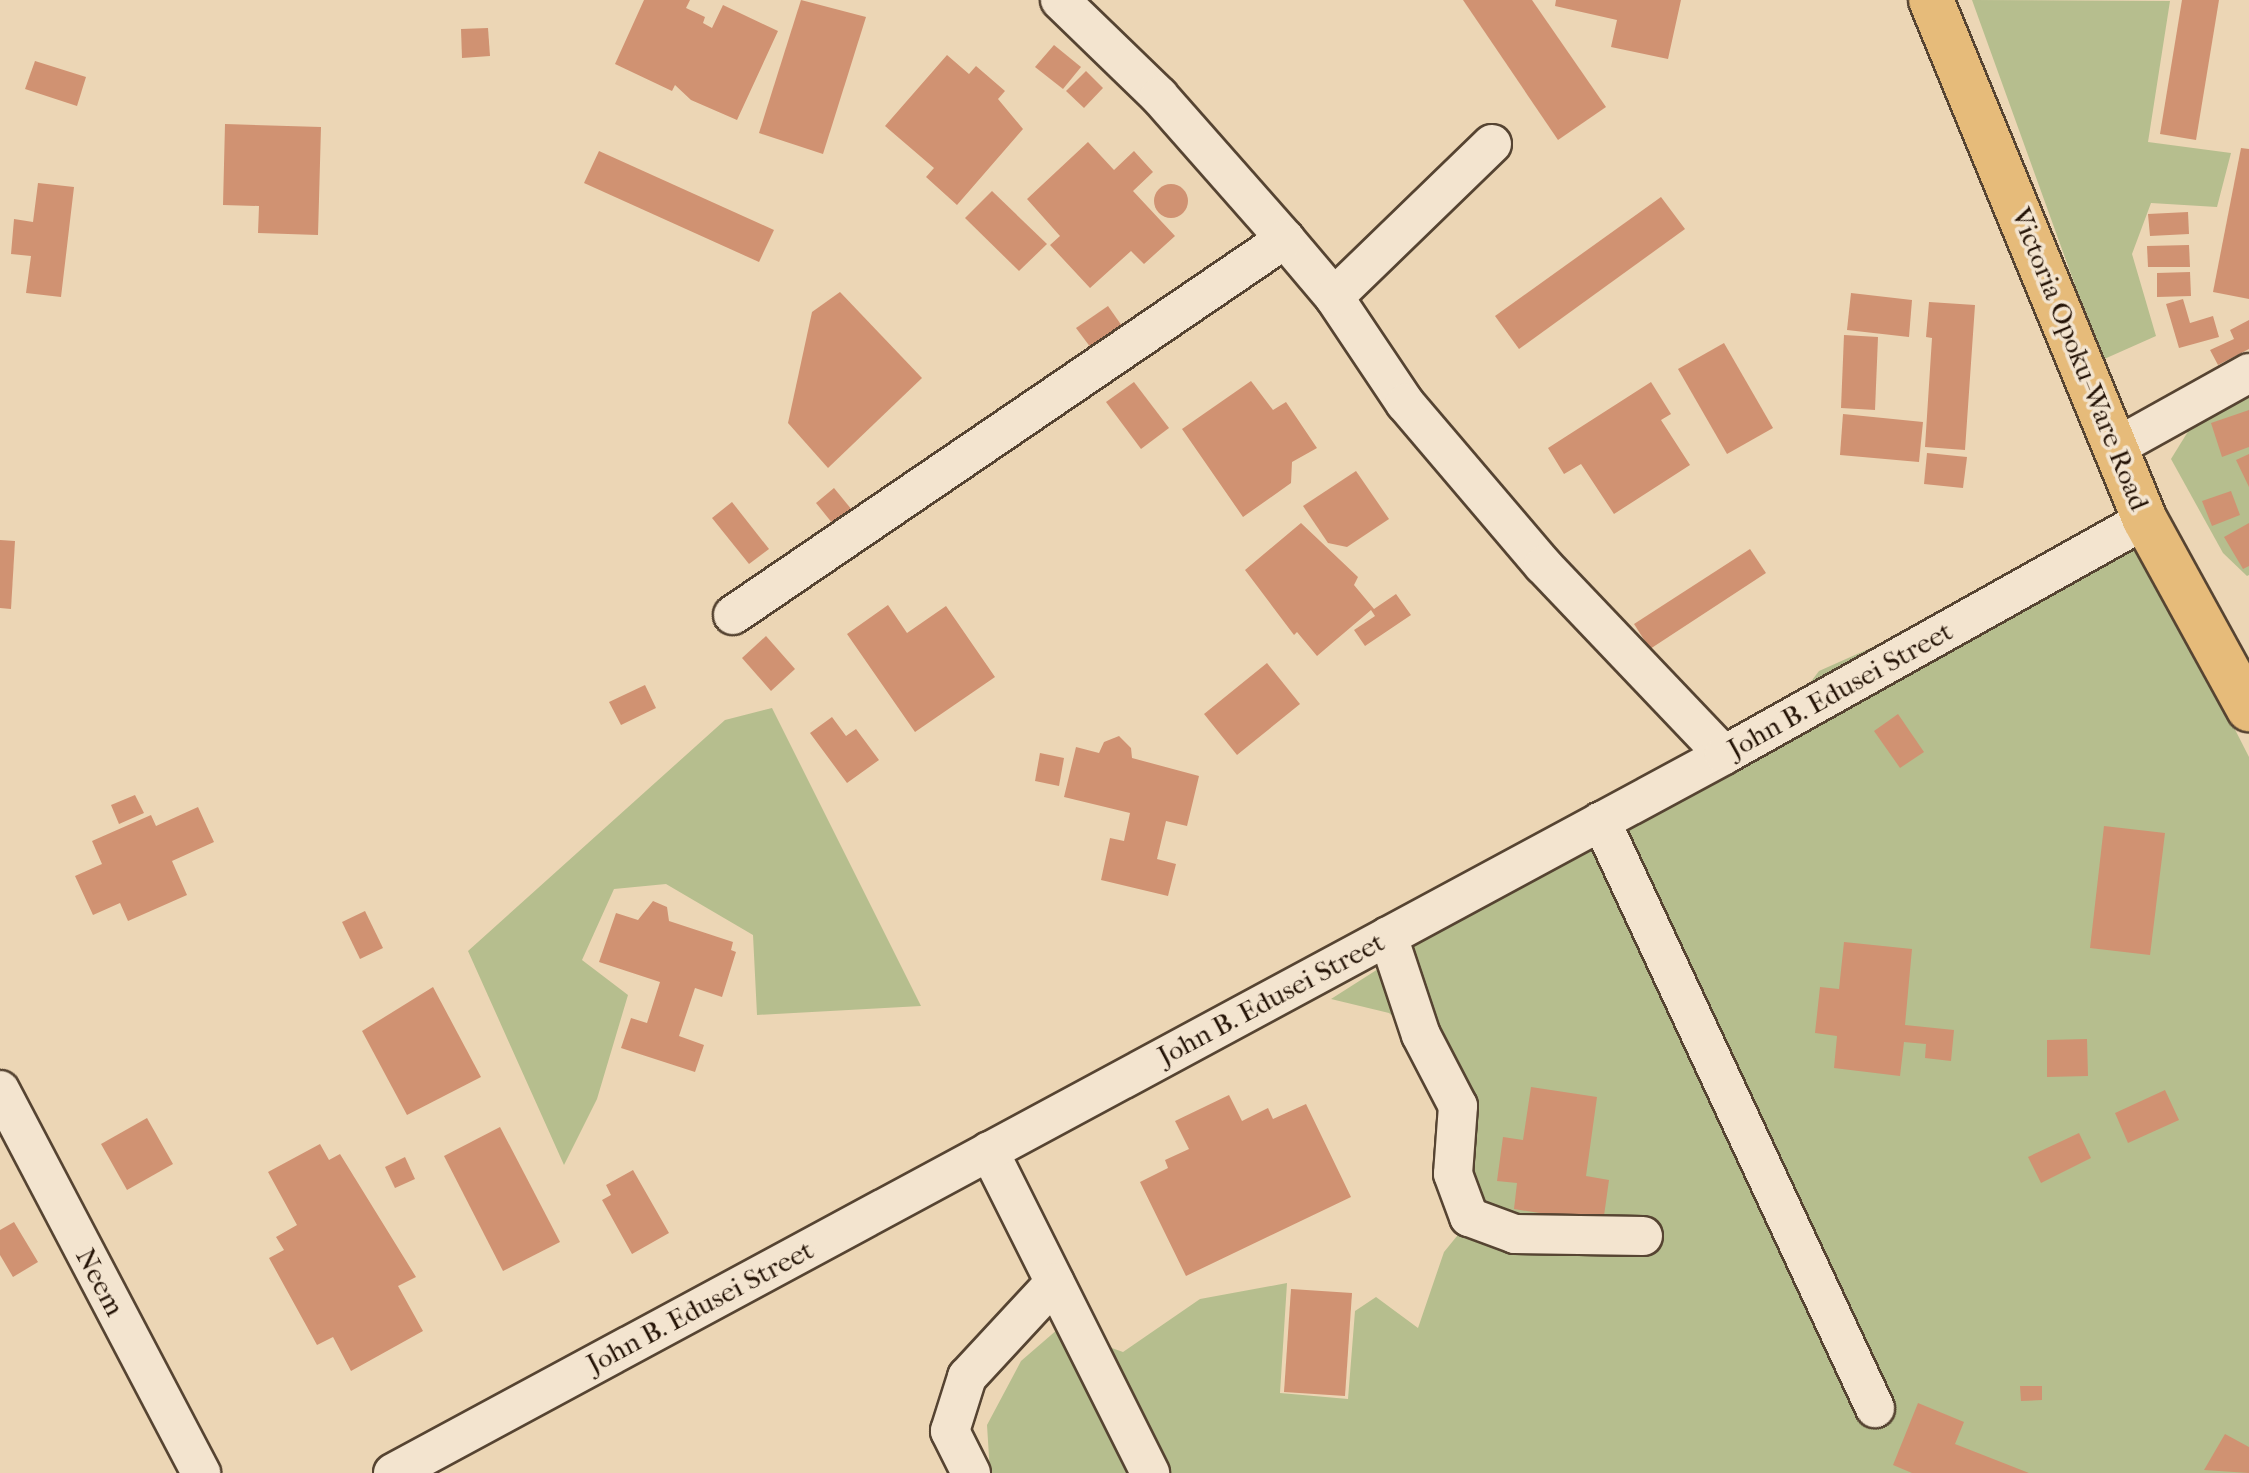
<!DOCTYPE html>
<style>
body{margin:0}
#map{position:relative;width:2249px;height:1473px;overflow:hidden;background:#ecd6b5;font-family:"IM FELL French Canon",serif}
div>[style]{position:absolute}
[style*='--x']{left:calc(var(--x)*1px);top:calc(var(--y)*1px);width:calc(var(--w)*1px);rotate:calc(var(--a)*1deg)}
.green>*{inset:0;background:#b6be8e}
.building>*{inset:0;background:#d09272}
.round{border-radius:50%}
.roads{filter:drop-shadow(2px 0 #564432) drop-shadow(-2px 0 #564432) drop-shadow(0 2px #564432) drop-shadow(0 -2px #564432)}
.minor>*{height:38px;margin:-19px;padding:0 19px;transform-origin:19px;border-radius:19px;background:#f3e4cf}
.major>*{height:44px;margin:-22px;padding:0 22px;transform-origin:22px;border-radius:22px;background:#e6bb7a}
span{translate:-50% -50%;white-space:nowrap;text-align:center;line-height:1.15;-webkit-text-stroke:7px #f3e4cf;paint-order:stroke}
.street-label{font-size:28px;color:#241306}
</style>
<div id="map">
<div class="green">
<i style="clip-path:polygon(1972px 0,2170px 1px,2148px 142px,2231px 153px,2217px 207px,2151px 203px,2132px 254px,2156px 336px,2102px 360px)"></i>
<i style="clip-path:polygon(2249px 391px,2249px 575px,2247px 576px,2223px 553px,2171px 459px,2192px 425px)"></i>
<i style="clip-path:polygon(2140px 543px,2249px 757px,2249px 1473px,990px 1473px,987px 1425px,1021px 1361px,1058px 1329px,1123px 1352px,1200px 1299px,1287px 1283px,1280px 1393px,1348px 1399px,1355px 1311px,1376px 1297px,1418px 1328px,1444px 1252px,1466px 1225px,1478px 1120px,1448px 1063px,1389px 1013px,1331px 999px,1794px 704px,1819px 671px,1929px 622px)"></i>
<i style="clip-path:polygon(772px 708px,921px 1006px,757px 1015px,753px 935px,666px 884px,614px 889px,582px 960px,628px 995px,597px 1099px,564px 1165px,468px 951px,725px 720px)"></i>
</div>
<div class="building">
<i style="clip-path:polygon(644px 0,690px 0,686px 8px,705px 17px,703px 23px,712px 28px,723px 5px,778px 31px,737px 120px,691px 100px,675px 85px,672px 91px,615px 64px)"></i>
<i style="clip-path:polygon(801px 0,866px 17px,823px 154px,759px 133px)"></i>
<i style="clip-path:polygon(1463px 0,1532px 0,1606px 107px,1558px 140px)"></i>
<i style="clip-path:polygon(1556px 0,1681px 0,1668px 59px,1611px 47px,1617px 20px,1555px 6px)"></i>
<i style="clip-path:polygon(2182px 0,2219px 0,2196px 140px,2160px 134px)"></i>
<i style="clip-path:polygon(488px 28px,490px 56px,462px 58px,461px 29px)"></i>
<i style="clip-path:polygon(1054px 45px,1081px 67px,1063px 89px,1035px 67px)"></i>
<i style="clip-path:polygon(947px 55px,969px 74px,976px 66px,1005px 91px,998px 99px,1023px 129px,957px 205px,926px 177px,934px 168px,885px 126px)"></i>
<i style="clip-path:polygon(35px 61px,86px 77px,77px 106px,25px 89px)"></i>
<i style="clip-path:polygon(1086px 71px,1103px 88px,1084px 108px,1066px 91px)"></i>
<i style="clip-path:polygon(225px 124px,321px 127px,318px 235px,258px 233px,259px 206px,223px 205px)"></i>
<i style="clip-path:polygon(1088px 142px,1114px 170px,1134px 151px,1153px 172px,1133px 191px,1175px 236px,1144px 264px,1131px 251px,1090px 288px,1050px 245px,1060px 236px,1027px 199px)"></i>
<i style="clip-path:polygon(2241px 148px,2249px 149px,2249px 299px,2213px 292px)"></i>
<i style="clip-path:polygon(599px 151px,774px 230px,759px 262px,584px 183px)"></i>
<i style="clip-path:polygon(38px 183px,74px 187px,61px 297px,26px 293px,31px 256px,11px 254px,14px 219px,33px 222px)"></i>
<i class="round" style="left:1154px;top:184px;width:34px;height:34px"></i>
<i style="clip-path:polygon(992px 191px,1047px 244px,1019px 271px,965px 218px)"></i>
<i style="clip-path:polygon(1661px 197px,1685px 229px,1519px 349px,1495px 316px)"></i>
<i style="clip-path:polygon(2188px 212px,2189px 234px,2150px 236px,2148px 214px)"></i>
<i style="clip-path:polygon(2189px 245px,2190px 267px,2148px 267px,2147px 246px)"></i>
<i style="clip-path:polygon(2190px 272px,2191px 296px,2157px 297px,2157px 273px)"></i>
<i style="clip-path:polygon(840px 292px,922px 378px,828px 468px,788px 423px,812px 312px)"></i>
<i style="clip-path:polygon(1851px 293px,1912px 300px,1909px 337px,1847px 330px)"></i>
<i style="clip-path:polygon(2183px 299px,2190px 323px,2213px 316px,2219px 337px,2179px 348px,2166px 304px)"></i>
<i style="clip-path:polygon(1929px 302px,1975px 305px,1965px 450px,1925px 447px,1932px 338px,1926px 337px)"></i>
<i style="clip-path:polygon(1108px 306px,1122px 326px,1091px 348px,1076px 328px)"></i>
<i style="clip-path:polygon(2249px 320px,2249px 349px,2218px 365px,2210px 350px,2234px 339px,2230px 330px)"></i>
<i style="clip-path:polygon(1844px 335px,1878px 337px,1875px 410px,1841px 408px)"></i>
<i style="clip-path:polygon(1724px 343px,1773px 428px,1727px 454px,1678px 369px)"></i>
<i style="clip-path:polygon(1251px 381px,1273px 410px,1286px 402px,1317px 448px,1292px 462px,1291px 483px,1243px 517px,1182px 429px)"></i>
<i style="clip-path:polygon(1134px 382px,1169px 428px,1141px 449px,1106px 402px)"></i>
<i style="clip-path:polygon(1651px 382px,1671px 414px,1661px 420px,1690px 465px,1614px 514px,1581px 464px,1564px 474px,1548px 448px)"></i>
<i style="clip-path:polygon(2249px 410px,2249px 447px,2222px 457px,2211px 423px)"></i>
<i style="clip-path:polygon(1843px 414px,1923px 422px,1919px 462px,1840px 455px)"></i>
<i style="clip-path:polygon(1927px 453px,1967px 457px,1963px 488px,1924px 484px)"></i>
<i style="clip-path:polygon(2249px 454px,2249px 487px,2236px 460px)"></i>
<i style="clip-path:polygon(1356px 471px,1389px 519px,1347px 547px,1328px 543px,1303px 506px)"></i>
<i style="clip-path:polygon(834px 488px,852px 510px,833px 524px,816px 503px)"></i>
<i style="clip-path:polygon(2231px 491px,2240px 515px,2212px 526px,2202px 501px)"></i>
<i style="clip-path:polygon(732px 502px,769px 549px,749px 564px,712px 518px)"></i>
<i style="clip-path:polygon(1301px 523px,1358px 577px,1354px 585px,1374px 609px,1396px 594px,1411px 615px,1365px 646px,1354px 630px,1375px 616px,1371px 610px,1317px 656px,1297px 632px,1294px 635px,1245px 570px)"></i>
<i style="clip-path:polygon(2249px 523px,2249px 566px,2243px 569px,2224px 537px)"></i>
<i style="clip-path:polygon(0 540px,15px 541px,11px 609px,0 608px)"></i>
<i style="clip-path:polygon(1750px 549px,1766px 573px,1650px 649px,1634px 624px)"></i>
<i style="clip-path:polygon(888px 605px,907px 633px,946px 606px,995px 677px,915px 732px,847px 634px)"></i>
<i style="clip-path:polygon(766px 636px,795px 669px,771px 691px,742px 658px)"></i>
<i style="clip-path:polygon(1267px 663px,1300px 704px,1237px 755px,1204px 714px)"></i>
<i style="clip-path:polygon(645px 685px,656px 708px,621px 725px,609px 702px)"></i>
<i style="clip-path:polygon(1898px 714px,1924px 752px,1900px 768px,1874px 731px)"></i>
<i style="clip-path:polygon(832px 717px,846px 736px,856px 729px,879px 760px,847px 783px,810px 733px)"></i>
<i style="clip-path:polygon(1119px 736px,1131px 748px,1132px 758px,1199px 776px,1187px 826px,1166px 821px,1157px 859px,1176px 864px,1168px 896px,1101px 880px,1110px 838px,1124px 841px,1130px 813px,1064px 797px,1076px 747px,1099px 753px,1104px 742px)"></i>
<i style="clip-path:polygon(1040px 753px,1064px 758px,1059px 786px,1035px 781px)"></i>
<i style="clip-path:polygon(135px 795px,144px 813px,119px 824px,111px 805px)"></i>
<i style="clip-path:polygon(198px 807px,214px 842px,172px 861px,187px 895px,128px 921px,120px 903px,93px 915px,75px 876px,102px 864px,92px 841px,151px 815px,156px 826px)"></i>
<i style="clip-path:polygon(2104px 826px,2165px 833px,2150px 955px,2090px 948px)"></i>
<i style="clip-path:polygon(653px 901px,667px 907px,669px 921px,733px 942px,731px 950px,736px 952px,722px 997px,695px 988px,679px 1036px,704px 1045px,695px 1072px,621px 1048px,631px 1018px,647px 1023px,660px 982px,599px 962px,616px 913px,638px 920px)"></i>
<i style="clip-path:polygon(365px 911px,383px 948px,360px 959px,342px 922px)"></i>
<i style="clip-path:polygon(1844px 942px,1912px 949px,1905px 1025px,1954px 1030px,1951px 1061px,1925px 1058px,1926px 1044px,1904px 1042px,1900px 1076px,1834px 1068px,1837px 1036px,1815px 1033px,1820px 987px,1839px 989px)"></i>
<i style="clip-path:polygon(433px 987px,481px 1077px,407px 1115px,362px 1031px)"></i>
<i style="clip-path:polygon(2087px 1039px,2088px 1076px,2047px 1077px,2047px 1040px)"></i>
<i style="clip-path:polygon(1531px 1087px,1597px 1097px,1586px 1176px,1609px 1180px,1603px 1223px,1514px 1209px,1517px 1183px,1497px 1181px,1503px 1137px,1523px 1140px)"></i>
<i style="clip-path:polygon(2165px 1090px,2179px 1120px,2128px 1143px,2115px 1113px)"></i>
<i style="clip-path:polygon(1229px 1095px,1242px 1121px,1268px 1108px,1273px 1119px,1306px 1104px,1351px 1197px,1186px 1276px,1140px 1182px,1168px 1168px,1165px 1160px,1189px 1149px,1175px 1121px)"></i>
<i style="clip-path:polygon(147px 1118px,173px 1164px,127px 1190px,101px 1144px)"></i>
<i style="clip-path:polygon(500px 1127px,560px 1242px,503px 1271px,444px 1156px)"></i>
<i style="clip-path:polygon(2079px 1133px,2091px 1158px,2041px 1183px,2028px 1157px)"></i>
<i style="clip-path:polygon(320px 1144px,329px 1160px,340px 1154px,416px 1277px,398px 1286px,423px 1331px,351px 1371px,333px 1337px,317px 1345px,269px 1258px,284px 1250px,276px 1237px,297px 1225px,268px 1172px)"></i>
<i style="clip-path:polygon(405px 1157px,415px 1179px,395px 1188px,385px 1167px)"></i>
<i style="clip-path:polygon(633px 1170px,669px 1233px,632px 1254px,602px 1200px,611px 1195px,606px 1185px)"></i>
<i style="clip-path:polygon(14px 1222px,38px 1262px,13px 1277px,0 1255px,0 1230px)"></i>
<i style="clip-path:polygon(1291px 1289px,1352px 1293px,1345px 1396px,1284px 1392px)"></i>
<i style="clip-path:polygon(2020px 1386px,2042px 1386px,2042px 1400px,2021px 1401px)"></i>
<i style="clip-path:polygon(1918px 1403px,1964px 1422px,1955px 1444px,2029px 1473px,1912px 1473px,1893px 1465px)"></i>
<i style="clip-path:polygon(2225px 1434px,2249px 1447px,2249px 1473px,2204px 1470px)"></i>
</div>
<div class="roads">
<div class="minor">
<i style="--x:1060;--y:0;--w:138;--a:44.1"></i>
<i style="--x:1159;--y:96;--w:191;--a:48.6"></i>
<i style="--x:1285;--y:239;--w:76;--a:49.8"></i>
<i style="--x:1334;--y:297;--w:128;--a:56.2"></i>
<i style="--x:1405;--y:403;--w:213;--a:49.6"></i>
<i style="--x:1543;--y:565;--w:262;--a:46.4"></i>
<i style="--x:1334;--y:297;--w:220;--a:-44.1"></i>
<i style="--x:2118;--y:446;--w:150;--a:-29.1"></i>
<i style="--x:733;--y:615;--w:668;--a:-34.26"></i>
<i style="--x:1601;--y:821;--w:648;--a:64.98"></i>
<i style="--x:1388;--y:936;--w:104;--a:71.6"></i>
<i style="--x:1421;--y:1035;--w:80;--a:62.5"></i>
<i style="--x:1458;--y:1106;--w:68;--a:94.2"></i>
<i style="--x:1453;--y:1174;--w:46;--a:69.6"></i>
<i style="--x:1469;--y:1217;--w:49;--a:20.3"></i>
<i style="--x:1515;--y:1234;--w:128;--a:0.9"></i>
<i style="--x:0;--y:1090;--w:433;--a:62.3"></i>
<i style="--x:989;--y:1151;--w:360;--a:63.4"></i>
<i style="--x:393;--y:1473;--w:1512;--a:-28.34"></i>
<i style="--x:1724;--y:755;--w:482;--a:-29.2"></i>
<i style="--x:971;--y:1473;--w:47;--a:-116.6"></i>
<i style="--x:950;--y:1431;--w:57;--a:-72.5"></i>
<i style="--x:967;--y:1377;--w:129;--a:-47.2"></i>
</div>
<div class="major">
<i style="--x:1931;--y:0;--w:562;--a:67.63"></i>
<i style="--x:2145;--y:520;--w:216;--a:61.2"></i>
</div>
</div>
<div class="street-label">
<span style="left:2080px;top:359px;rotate:68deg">Victoria Opoku-Ware Road</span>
<span style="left:1840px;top:690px;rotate:-29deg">John B. Edusei Street</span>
<span style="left:1271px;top:999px;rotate:-28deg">John B. Edusei Street</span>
<span style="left:100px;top:1282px;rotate:62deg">Neem</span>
<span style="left:700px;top:1307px;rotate:-28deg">John B. Edusei Street</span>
</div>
</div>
